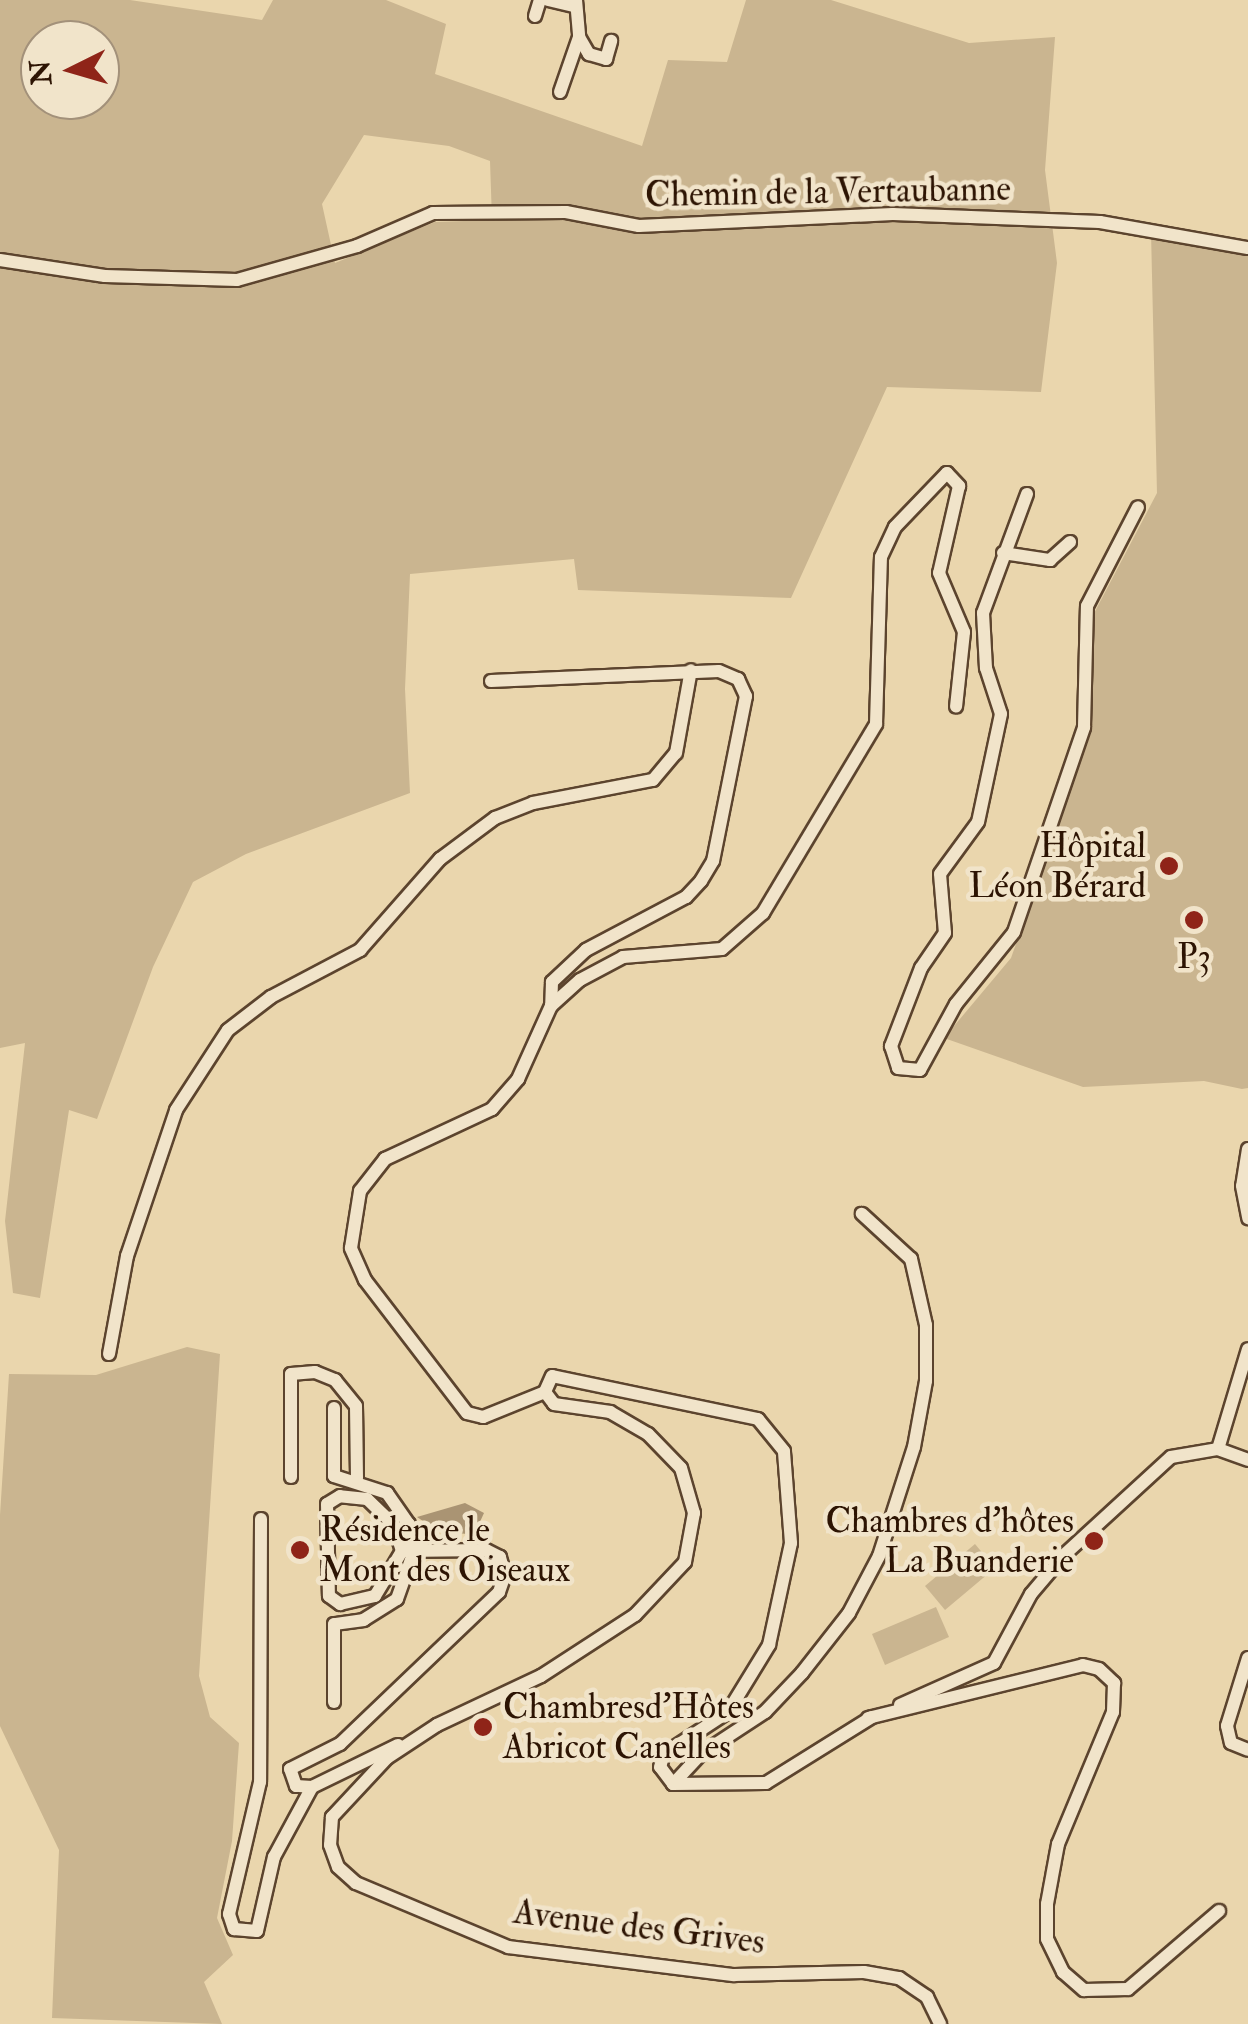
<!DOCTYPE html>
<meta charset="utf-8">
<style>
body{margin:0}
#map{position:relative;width:1248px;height:2024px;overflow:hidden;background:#ead6ad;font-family:"IM FELL Double Pica",serif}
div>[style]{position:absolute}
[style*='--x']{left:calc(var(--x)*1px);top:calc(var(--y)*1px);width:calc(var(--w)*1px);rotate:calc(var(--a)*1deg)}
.green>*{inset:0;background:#cab590}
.water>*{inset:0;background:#aa9473}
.roads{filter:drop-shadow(2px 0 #5c442e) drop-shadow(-2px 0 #5c442e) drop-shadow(0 2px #5c442e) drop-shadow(0 -2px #5c442e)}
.street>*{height:12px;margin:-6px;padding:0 6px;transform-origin:6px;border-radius:6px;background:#f1e4ca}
.dots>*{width:28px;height:28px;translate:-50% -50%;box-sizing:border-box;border:5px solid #f1e4ca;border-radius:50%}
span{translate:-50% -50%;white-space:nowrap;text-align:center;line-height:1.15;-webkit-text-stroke:9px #f1e4ca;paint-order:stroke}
.street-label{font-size:35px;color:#2d1403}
.poi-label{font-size:35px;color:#2d1403}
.right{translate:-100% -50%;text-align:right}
.left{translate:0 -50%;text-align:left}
.north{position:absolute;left:20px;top:20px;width:100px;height:100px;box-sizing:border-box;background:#f1e4ca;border:2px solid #a3917a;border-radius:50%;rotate:265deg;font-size:28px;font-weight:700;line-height:40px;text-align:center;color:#2d1403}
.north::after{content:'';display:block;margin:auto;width:35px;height:45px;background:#8f2418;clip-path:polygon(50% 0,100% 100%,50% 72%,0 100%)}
</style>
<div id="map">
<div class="green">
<i style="clip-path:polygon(evenodd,0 0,130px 0,262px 20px,273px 0,386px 0,446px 24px,435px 74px,642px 146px,668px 60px,727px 62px,746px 0,831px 0,969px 43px,1055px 37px,1045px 170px,1057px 263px,1041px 392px,887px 387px,791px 598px,578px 590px,574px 559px,410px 574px,405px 689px,410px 793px,246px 854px,193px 882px,153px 967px,97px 1119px,69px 1110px,40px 1298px,13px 1293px,5px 1221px,25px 1043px,0 1048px,0 0,40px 40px,100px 40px,100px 100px,40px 100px,40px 40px,0 0,364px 135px,449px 146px,490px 161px,492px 220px,435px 222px,335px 263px,322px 204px,364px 135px)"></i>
<i style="clip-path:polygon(1151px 232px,1248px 253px,1248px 1088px,1242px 1089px,1204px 1081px,1083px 1087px,944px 1038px,1011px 958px,1092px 730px,1090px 621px,1157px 493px)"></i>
<i style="clip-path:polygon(187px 1347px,220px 1354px,199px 1676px,210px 1717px,239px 1743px,232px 1841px,217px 1918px,233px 1955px,204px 1982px,222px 2024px,52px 2018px,59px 1850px,0 1726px,0 1515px,9px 1374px,96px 1375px)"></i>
<i style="clip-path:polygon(975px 1544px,995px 1568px,945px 1610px,925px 1586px)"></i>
<i style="clip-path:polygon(936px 1607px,949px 1637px,885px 1665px,872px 1634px)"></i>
</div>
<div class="water">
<i style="clip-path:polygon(465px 1503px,484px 1513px,474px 1535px,436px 1530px,417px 1517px)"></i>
</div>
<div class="roads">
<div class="street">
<i style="--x:548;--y:0;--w:27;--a:13"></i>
<i style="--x:576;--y:0;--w:37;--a:85"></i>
<i style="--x:579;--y:37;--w:20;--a:60"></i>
<i style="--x:589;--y:54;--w:18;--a:16"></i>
<i style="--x:606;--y:59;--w:19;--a:-74"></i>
<i style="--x:535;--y:16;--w:17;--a:-73"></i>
<i style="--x:560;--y:92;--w:58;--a:-70.9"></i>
<i style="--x:0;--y:260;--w:106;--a:8.7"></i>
<i style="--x:105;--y:276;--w:132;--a:1.7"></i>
<i style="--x:237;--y:280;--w:125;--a:-15.8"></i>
<i style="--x:357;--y:246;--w:83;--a:-23.5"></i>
<i style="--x:433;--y:213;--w:133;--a:-0.4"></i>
<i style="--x:566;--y:212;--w:74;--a:10.9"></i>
<i style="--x:639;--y:226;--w:254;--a:-2.7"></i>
<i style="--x:893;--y:214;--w:207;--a:2.2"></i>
<i style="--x:1100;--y:222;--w:150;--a:10"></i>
<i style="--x:1027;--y:494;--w:127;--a:110.3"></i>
<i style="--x:983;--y:613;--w:55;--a:86.9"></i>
<i style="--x:986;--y:668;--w:48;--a:71.9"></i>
<i style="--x:1001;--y:714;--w:110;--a:102"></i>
<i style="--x:978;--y:822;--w:64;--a:126.2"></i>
<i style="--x:940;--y:874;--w:59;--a:85.2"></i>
<i style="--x:945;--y:933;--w:42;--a:124.4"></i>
<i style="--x:921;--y:968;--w:84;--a:111"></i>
<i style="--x:891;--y:1046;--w:23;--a:72"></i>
<i style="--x:898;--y:1068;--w:22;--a:5"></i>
<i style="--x:920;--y:1070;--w:75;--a:-61.4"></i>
<i style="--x:956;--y:1004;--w:92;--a:-51.1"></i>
<i style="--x:1014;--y:932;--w:217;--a:-71.1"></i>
<i style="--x:1084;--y:727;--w:121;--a:-88.6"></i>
<i style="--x:1087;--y:606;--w:111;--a:-62.7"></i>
<i style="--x:1003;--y:553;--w:48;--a:8.5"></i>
<i style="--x:1050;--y:560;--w:27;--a:-42"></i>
<i style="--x:491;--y:681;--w:228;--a:-2.5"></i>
<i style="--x:719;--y:671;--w:21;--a:23"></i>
<i style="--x:738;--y:679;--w:19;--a:65"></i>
<i style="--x:746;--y:696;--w:168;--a:101.3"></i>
<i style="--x:713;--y:861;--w:23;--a:121"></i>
<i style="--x:701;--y:881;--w:22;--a:133"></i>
<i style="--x:686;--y:897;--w:113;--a:152.1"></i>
<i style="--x:586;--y:950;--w:47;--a:136.7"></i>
<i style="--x:552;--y:982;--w:24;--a:92"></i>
<i style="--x:1248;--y:1149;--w:37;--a:99"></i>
<i style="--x:1242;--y:1186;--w:33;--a:79"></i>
<i style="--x:109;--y:1354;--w:100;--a:-79.6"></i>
<i style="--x:127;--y:1256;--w:154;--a:-71.4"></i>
<i style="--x:176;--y:1110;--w:95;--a:-57"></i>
<i style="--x:228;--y:1030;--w:54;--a:-37.5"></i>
<i style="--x:271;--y:997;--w:101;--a:-27.8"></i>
<i style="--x:360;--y:950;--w:121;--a:-48.7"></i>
<i style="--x:440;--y:859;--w:69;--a:-36.7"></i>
<i style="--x:495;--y:818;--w:41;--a:-21.5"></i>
<i style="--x:533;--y:803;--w:122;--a:-10.9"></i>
<i style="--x:653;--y:780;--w:35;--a:-50"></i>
<i style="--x:676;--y:753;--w:84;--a:-79.8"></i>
<i style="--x:545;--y:1392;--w:67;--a:158"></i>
<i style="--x:483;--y:1417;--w:16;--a:-166"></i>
<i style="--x:467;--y:1413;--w:168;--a:-127.5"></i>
<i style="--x:365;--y:1280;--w:35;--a:-114"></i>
<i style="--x:351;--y:1248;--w:58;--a:-81"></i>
<i style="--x:360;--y:1191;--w:41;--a:-52"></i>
<i style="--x:385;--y:1159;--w:118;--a:-25"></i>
<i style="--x:492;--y:1109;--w:40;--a:-49"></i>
<i style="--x:518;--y:1079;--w:80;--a:-65.7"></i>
<i style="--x:551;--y:1006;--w:39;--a:-42"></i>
<i style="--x:580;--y:980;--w:49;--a:-28.1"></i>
<i style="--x:623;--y:957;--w:99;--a:-4.6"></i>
<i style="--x:722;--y:949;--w:55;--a:-41.3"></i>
<i style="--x:763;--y:913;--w:220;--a:-59.1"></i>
<i style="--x:876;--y:724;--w:167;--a:-88.3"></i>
<i style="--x:881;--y:557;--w:33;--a:-65"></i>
<i style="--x:895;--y:527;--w:75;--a:-46.1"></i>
<i style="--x:947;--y:473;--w:18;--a:47"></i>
<i style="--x:959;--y:486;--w:89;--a:102.9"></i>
<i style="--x:939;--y:573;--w:64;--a:67"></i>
<i style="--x:964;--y:632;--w:75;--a:96.1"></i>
<i style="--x:334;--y:1408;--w:68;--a:90"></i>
<i style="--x:334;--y:1476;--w:56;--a:17.8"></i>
<i style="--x:387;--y:1493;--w:38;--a:55"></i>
<i style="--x:409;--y:1524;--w:27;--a:80"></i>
<i style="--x:414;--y:1551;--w:51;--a:109.5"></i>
<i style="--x:397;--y:1599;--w:39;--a:148"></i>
<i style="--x:364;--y:1620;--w:30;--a:172"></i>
<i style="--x:334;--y:1624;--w:78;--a:90"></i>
<i style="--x:1218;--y:1449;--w:104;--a:-73.3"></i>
<i style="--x:291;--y:1477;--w:103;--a:-90"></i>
<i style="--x:291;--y:1374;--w:24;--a:-5"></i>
<i style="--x:315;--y:1372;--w:22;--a:22"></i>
<i style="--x:335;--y:1380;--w:33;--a:51"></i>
<i style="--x:356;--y:1406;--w:72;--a:89.2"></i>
<i style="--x:261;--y:1519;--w:263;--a:90.2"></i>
<i style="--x:260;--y:1782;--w:136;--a:103.2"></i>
<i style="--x:229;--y:1914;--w:16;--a:72"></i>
<i style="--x:234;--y:1929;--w:23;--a:5"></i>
<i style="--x:257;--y:1931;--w:76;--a:-77.1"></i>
<i style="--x:274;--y:1857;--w:80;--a:-61.5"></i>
<i style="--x:1248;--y:1658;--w:71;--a:107.2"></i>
<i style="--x:1227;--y:1726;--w:17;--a:77"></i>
<i style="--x:1231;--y:1743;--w:18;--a:22"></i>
<i style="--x:900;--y:1705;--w:103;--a:-24.1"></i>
<i style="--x:994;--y:1663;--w:78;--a:-61.8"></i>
<i style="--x:1031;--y:1594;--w:51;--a:-49.8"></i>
<i style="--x:1064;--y:1555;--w:145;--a:-42.5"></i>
<i style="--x:1171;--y:1457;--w:48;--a:-9.7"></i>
<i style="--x:1218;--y:1449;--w:32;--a:20"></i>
<i style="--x:868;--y:1718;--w:221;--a:-13.8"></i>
<i style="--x:1083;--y:1665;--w:16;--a:14"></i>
<i style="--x:1099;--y:1669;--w:21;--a:43"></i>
<i style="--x:1114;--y:1683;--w:29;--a:92"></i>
<i style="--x:1113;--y:1712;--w:143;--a:112.6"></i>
<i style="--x:1058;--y:1844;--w:61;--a:100.4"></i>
<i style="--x:1047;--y:1904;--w:35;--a:90"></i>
<i style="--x:1047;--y:1939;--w:37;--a:64"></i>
<i style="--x:1063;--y:1972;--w:28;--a:41"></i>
<i style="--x:1084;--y:1990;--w:44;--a:-1.3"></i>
<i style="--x:1128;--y:1989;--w:120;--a:-40.6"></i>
<i style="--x:398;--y:1745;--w:96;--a:154"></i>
<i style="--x:312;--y:1787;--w:16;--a:-176"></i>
<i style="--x:296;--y:1786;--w:18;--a:-109"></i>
<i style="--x:290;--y:1769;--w:56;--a:-26.6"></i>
<i style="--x:340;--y:1744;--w:220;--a:-43.7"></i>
<i style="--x:499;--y:1592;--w:18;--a:-71"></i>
<i style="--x:505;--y:1575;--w:19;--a:-106"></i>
<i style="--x:500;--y:1557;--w:16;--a:-153"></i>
<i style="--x:486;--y:1550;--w:84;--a:179.3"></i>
<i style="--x:402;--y:1551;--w:28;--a:-108"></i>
<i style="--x:393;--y:1524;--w:36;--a:-136"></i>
<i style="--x:367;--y:1499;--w:27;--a:-174"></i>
<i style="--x:340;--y:1496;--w:15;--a:148"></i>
<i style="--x:327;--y:1504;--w:92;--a:88.8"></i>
<i style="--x:329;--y:1596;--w:14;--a:36"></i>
<i style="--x:340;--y:1604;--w:36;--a:-13"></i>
<i style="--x:375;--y:1596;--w:52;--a:-59"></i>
<i style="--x:673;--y:1784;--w:21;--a:-127"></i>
<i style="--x:660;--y:1767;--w:14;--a:-73"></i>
<i style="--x:664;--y:1754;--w:77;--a:-33.3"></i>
<i style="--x:728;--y:1712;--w:79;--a:-58.5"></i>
<i style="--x:769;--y:1645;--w:104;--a:-77.8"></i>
<i style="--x:791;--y:1543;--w:92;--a:-94.4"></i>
<i style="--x:784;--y:1451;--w:41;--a:-129.1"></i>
<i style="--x:758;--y:1419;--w:210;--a:-168.2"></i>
<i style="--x:552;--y:1376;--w:17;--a:114"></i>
<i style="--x:545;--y:1392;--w:15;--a:53"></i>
<i style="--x:554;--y:1404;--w:57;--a:8.1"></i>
<i style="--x:610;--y:1412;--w:44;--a:30.1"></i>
<i style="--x:648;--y:1434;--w:47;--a:45.9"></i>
<i style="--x:681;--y:1468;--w:47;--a:73.9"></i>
<i style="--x:694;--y:1513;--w:50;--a:100.4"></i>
<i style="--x:685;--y:1562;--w:73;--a:133.3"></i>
<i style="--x:635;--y:1615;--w:112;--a:147"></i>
<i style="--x:541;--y:1676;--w:115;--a:154.8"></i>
<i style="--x:437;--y:1725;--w:60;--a:146.6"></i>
<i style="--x:387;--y:1758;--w:81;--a:133"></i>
<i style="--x:332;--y:1817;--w:28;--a:94"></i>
<i style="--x:330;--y:1845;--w:23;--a:70"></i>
<i style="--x:338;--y:1867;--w:24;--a:42"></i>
<i style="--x:356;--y:1883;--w:165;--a:22.8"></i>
<i style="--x:508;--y:1947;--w:228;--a:7.1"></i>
<i style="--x:734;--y:1975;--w:130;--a:-1.3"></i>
<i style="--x:864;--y:1972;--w:36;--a:10"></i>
<i style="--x:899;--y:1978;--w:34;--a:34"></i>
<i style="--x:927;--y:1997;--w:30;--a:64"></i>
<i style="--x:673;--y:1784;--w:93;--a:-0.6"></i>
<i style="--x:766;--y:1783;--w:125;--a:-31.9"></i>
<i style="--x:673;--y:1784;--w:41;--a:-47"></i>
<i style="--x:701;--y:1754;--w:77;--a:-33.3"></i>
<i style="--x:765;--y:1712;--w:54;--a:-46.5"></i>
<i style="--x:802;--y:1673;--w:76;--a:-51.9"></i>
<i style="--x:849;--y:1613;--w:64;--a:-62.2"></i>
<i style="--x:879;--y:1556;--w:114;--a:-72.2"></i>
<i style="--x:914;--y:1447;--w:67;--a:-79.7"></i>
<i style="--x:926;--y:1381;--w:56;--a:-90"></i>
<i style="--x:926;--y:1325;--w:68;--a:-102.8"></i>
<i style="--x:911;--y:1259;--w:67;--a:-137.4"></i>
</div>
</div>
<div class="dots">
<i style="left:1169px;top:866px;background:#8f2418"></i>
<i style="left:1194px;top:920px;background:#8f2418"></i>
<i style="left:1094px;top:1541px;background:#8f2418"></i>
<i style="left:300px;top:1550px;background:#8f2418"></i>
<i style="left:483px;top:1727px;background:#8f2418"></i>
</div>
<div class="street-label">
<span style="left:828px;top:192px;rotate:-1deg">Chemin de la Vertaubanne</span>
<span style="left:639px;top:1927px;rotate:7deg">Avenue des Grives</span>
</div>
<div class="poi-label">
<span class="right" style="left:1146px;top:866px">Hôpital<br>Léon Bérard</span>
<span style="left:1194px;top:957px">P3</span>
<span class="right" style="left:1074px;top:1541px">Chambres d'hôtes<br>La Buanderie</span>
<span class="left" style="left:320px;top:1550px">Résidence le<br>Mont des Oiseaux</span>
<span class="left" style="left:503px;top:1727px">Chambresd'Hôtes<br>Abricot Canelles</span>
</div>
<div class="north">N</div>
</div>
